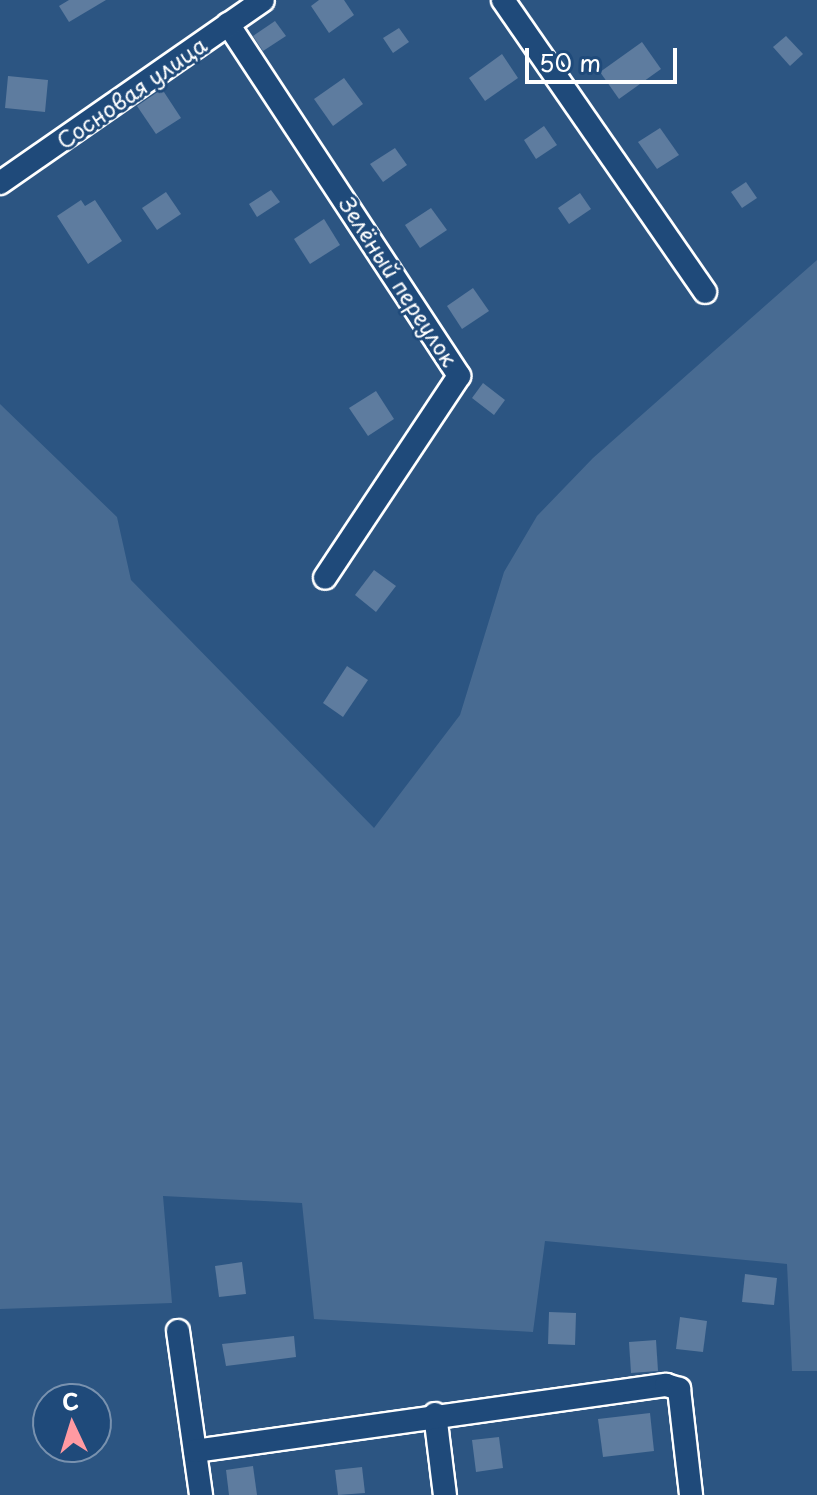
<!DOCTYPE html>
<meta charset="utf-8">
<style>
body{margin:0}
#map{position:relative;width:817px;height:1495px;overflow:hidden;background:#2c5582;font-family:"Playpen Sans",sans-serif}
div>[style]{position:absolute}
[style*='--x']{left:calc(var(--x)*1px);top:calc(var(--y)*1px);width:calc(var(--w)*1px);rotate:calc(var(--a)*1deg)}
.green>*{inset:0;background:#486b92}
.building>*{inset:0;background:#5e7c9f}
.roads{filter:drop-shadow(2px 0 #fff) drop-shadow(-2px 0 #fff) drop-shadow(0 2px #fff) drop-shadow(0 -2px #fff)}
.street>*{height:22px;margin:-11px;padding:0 11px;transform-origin:11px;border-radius:11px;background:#1f4a7a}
span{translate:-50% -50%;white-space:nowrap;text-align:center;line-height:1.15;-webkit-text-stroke:6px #1f4a7a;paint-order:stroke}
.street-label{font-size:22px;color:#fff}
.north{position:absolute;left:32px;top:1383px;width:80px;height:80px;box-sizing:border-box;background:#1f4a7a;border:2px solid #7992af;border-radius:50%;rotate:356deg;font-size:22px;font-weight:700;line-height:32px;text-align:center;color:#fff}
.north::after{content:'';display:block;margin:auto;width:28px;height:36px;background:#ff9aa2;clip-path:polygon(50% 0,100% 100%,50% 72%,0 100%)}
.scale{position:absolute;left:525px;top:48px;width:152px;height:36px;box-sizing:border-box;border:4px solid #fff;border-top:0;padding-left:10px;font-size:24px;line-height:28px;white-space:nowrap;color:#fff;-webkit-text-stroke:6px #1f4a7a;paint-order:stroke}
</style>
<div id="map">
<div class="green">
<i style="clip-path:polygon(817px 260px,817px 1371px,792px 1371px,787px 1264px,545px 1241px,533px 1332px,314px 1319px,302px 1203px,163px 1196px,172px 1303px,0 1309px,0 404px,117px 517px,131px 580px,374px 828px,460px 715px,504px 572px,537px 516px,593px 458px)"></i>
</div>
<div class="building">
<i style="clip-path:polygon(69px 0,106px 0,69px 22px,59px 6px)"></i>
<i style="clip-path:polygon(319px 0,344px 0,354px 15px,329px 33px,311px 6px)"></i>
<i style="clip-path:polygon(275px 21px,286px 36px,263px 51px,253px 36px)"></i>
<i style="clip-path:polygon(399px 28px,409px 42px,393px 53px,383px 38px)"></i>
<i style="clip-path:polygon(786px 36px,803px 54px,790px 66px,773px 47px)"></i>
<i style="clip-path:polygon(642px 42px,661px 69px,619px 99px,600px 72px)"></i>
<i style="clip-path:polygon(502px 54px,518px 78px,485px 101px,469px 78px)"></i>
<i style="clip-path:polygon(8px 76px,48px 80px,45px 112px,5px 108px)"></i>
<i style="clip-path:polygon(344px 78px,363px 104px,333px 126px,314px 99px)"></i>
<i style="clip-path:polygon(162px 89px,181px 118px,156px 134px,137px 106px)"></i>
<i style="clip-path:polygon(544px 126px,557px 145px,536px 159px,524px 140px)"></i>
<i style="clip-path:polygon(660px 128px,679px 155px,657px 169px,638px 142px)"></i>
<i style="clip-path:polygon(395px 148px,407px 165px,383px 182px,370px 164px)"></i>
<i style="clip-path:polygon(746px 182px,757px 198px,742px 208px,731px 192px)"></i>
<i style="clip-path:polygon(271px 190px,280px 202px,257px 217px,249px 204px)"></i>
<i style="clip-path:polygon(166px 192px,181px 214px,157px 230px,142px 208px)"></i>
<i style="clip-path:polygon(580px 193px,591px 209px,569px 224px,558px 208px)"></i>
<i style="clip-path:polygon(81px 200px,85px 206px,95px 200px,122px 241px,88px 264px,57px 216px)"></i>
<i style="clip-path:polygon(431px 208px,447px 230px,420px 248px,405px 225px)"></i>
<i style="clip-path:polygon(324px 219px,340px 245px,310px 264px,294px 239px)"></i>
<i style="clip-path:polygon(473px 288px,489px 311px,462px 329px,447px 306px)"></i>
<i style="clip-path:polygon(483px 383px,505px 400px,494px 415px,472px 398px)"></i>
<i style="clip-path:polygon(376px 391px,394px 419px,368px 436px,349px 408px)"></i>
<i style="clip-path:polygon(374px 570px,396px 586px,376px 612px,355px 595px)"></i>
<i style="clip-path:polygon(347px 666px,368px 680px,343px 717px,323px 703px)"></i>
<i style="clip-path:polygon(242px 1262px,246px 1294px,219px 1297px,215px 1266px)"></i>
<i style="clip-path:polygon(745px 1274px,777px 1278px,774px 1305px,742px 1302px)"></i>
<i style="clip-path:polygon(549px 1312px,576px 1313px,575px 1345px,548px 1344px)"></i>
<i style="clip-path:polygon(680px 1317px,707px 1321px,703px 1352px,676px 1349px)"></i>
<i style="clip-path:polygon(294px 1336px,296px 1357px,226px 1366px,222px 1344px)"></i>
<i style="clip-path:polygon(656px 1340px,658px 1371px,631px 1373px,629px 1342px)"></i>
<i style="clip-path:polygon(650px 1413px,654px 1451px,603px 1457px,598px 1419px)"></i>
<i style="clip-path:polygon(499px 1437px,503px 1468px,476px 1472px,472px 1440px)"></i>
<i style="clip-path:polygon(253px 1466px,257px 1495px,229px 1495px,226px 1470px)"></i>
<i style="clip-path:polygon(362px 1467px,365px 1493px,338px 1495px,335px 1470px)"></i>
</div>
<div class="roads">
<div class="street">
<i style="--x:503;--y:0;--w:355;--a:55.3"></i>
<i style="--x:228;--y:24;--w:421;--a:56.7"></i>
<i style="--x:459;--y:376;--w:242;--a:123.6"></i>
<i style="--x:0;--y:183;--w:320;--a:-34.8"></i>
<i style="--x:178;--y:1331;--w:166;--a:82"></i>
<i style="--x:435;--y:1414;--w:82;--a:83"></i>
<i style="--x:195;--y:1451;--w:476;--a:-8"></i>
<i style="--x:666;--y:1385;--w:14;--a:17"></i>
<i style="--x:679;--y:1389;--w:107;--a:83.5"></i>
</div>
</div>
<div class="street-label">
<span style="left:131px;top:92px;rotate:-35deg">Сосновая улица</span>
<span style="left:399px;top:281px;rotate:57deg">Зелёный переулок</span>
</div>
<div class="north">С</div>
<div class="scale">50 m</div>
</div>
